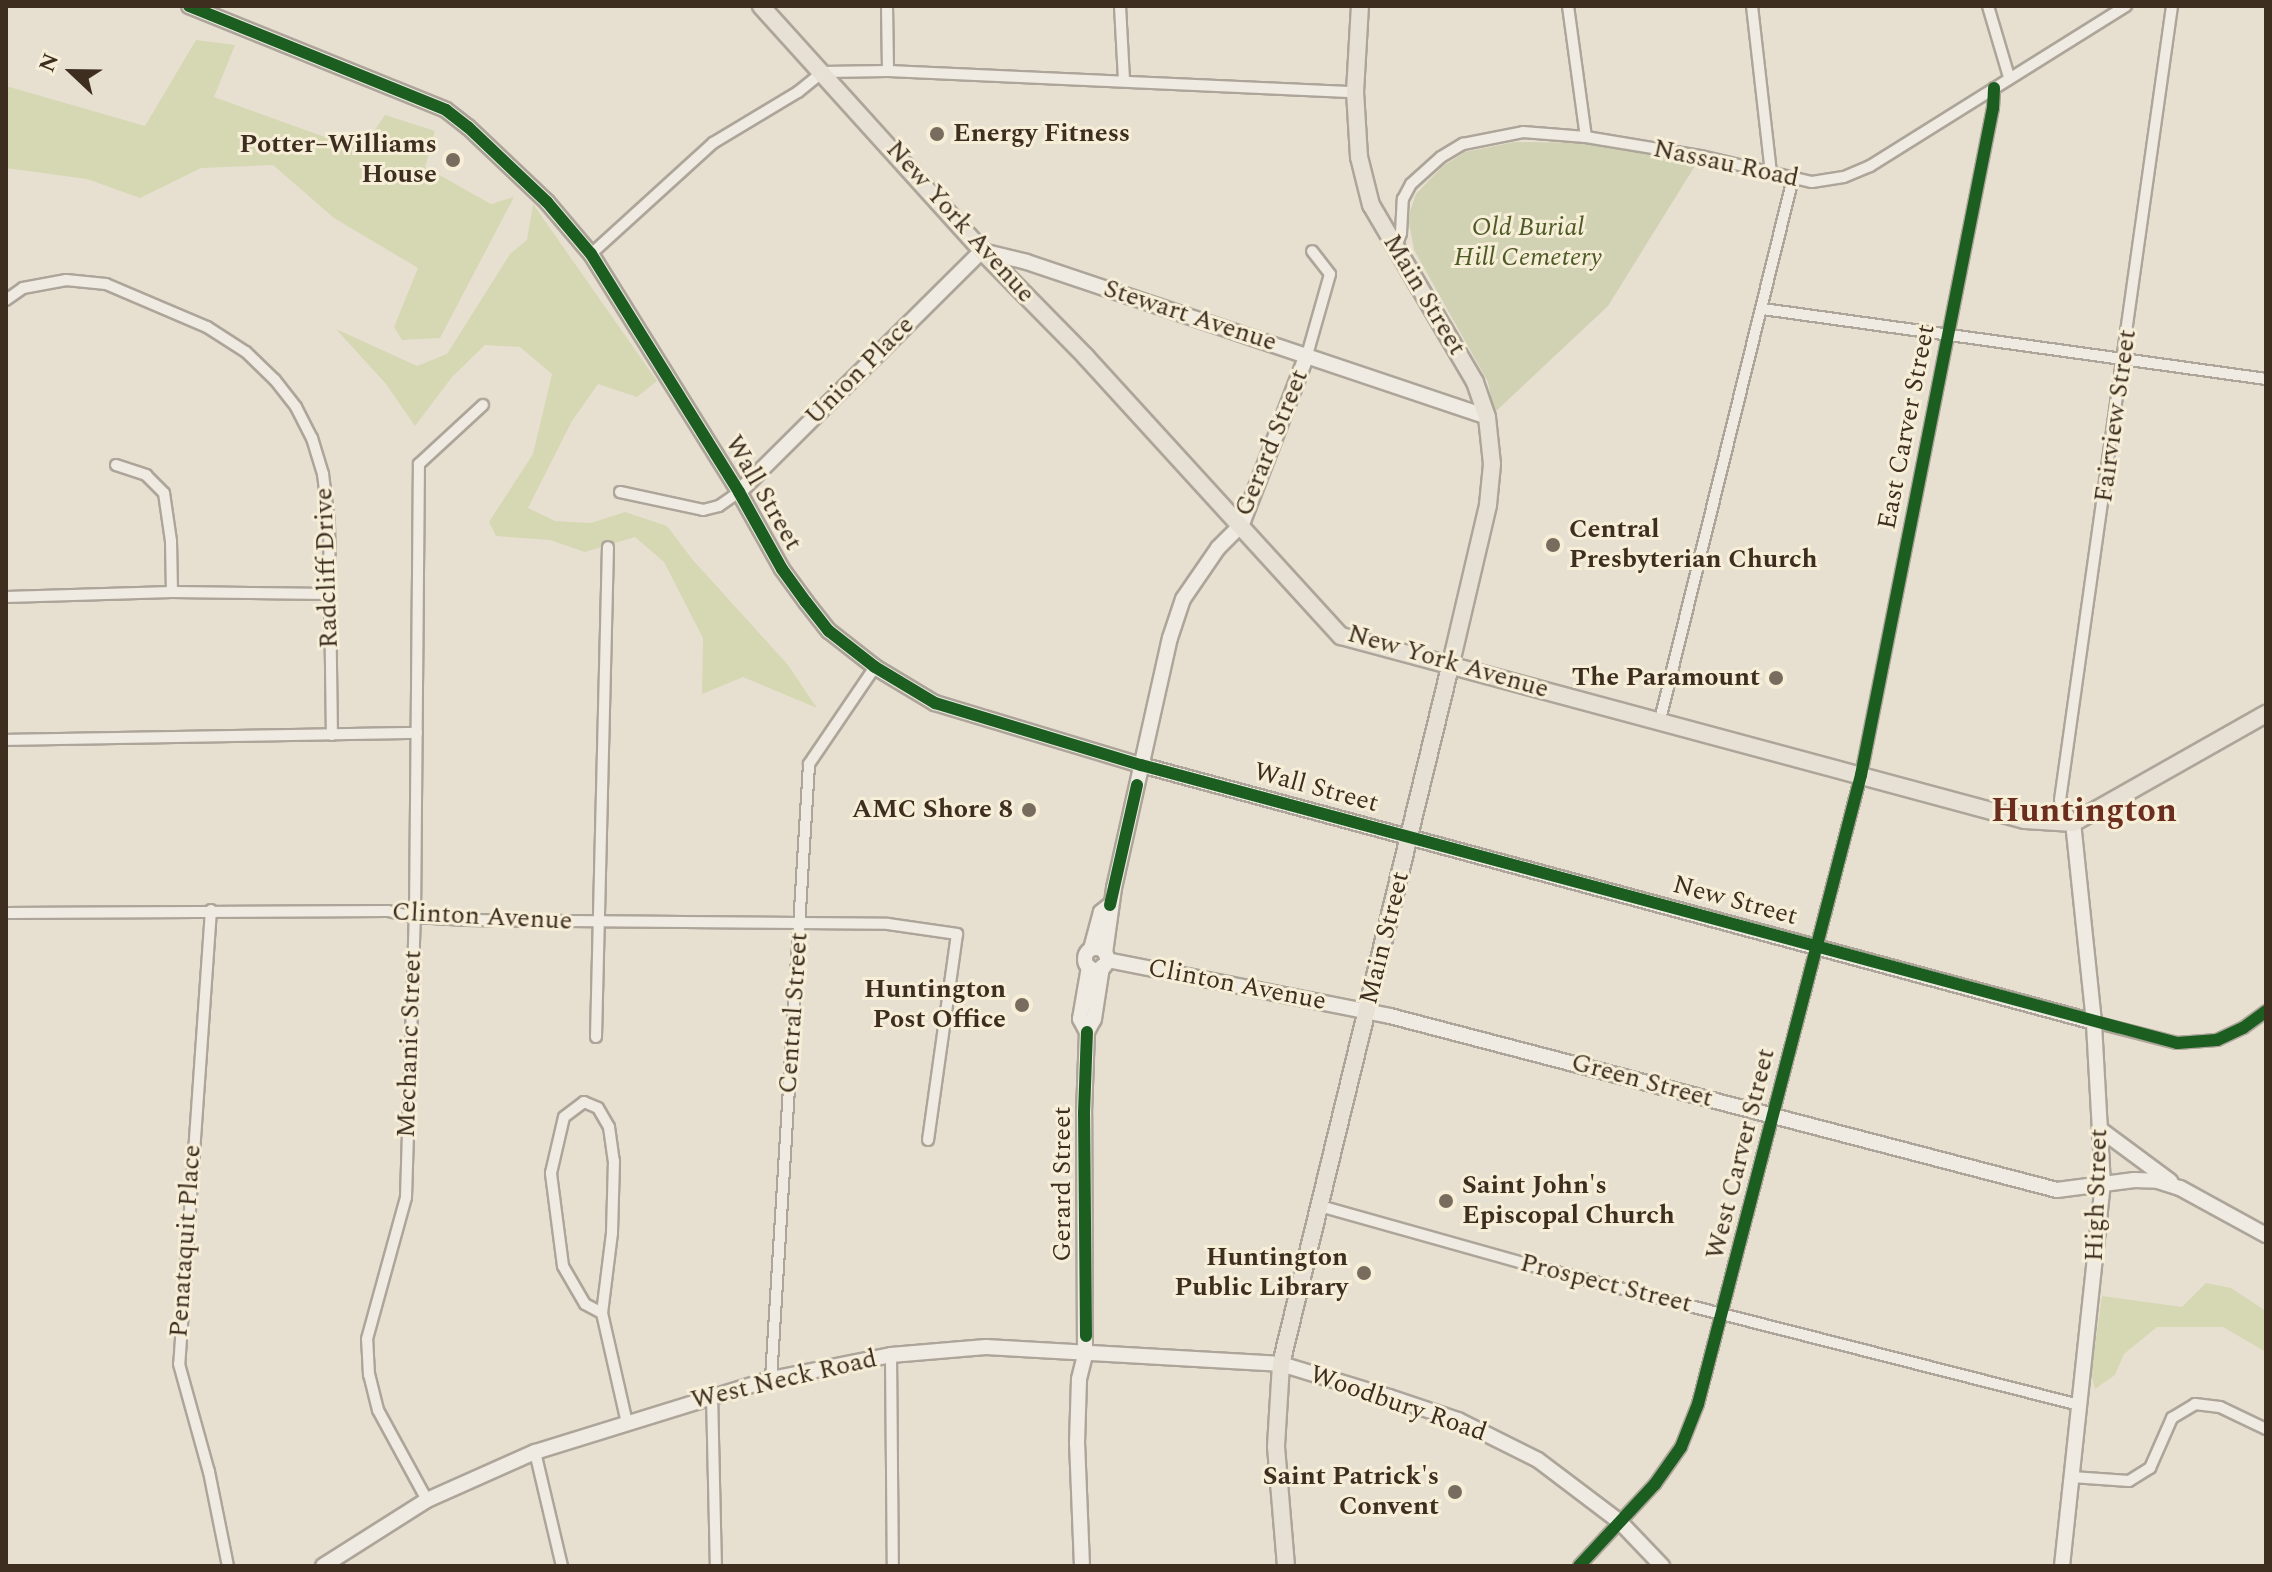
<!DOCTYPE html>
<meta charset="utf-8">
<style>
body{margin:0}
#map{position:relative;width:2272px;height:1572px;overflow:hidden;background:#e7e0d1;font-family:Spectral,serif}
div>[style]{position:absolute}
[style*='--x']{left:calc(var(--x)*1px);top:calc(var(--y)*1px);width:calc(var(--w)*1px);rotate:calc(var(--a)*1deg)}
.green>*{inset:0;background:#d6d7b3}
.cemetery>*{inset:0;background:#d1d1b3}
.roads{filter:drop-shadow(2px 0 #ada599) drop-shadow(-2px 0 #ada599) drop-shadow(0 2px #ada599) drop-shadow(0 -2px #ada599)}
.street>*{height:10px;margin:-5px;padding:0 5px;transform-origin:5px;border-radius:5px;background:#efebe3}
.secondary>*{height:14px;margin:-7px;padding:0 7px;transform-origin:7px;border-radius:7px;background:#efebe3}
.secondary>.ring{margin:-7px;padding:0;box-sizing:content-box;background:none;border:14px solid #efebe3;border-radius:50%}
.primary>*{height:16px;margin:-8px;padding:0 8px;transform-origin:8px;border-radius:8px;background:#e6e1d4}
.cycleway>*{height:12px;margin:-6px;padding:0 6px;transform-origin:6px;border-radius:6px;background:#1b5e20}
.dots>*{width:22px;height:22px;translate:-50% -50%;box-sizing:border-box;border:4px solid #f7eed8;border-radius:50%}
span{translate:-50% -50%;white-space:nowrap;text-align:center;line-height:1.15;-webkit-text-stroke:6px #f7eed8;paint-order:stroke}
.poi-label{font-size:26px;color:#3d2e20;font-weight:700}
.left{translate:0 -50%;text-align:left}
.right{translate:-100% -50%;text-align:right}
.street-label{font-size:26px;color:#3d2e20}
.park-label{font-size:26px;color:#4d5a26;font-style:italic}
.district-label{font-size:34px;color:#6b2e1e;font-weight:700}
.frame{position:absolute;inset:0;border:8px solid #3d2e20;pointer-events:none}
.north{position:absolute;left:32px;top:32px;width:80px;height:80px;-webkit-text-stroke:6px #f7eed8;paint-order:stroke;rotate:292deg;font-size:22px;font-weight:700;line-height:32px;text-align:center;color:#3d2e20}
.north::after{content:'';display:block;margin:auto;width:28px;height:36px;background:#3d2e20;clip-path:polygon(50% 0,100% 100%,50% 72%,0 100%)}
</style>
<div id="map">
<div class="green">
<i style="clip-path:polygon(196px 40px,235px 45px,214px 97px,361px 150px,385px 115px,435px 131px,425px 167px,491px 204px,514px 197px,440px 338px,402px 340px,394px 327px,418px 268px,334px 218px,273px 165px,201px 168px,140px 198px,87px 179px,6px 168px,6px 86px,145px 126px)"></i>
<i style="clip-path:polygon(533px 204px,657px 381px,637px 397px,598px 384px,572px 421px,528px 508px,555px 521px,591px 523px,625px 512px,667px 526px,692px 559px,788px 665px,817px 708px,743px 677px,702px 694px,703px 638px,664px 562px,635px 537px,585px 552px,550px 540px,496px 536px,489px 522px,533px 454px,552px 374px,520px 347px,485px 345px,452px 377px,415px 426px,386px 384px,336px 329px,417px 366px,447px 354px,510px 254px,527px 240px)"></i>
<i style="clip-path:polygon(2206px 1283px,2231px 1288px,2266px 1311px,2266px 1352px,2223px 1327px,2157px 1327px,2124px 1354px,2115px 1375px,2095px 1389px,2091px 1374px,2102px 1296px,2182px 1307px)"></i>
</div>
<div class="cemetery">
<i style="clip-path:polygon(1515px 142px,1592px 143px,1698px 161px,1608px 306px,1494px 413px,1488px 382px,1414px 250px,1408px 217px,1416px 194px,1443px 166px,1465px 152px)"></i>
</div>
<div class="roads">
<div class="street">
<i style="--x:887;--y:6;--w:65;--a:89.1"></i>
<i style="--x:1120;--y:6;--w:74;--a:86.9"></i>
<i style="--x:1568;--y:6;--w:132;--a:82.2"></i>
<i style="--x:1752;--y:6;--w:168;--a:83.5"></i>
<i style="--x:1988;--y:6;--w:74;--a:73.5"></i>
<i style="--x:1396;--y:247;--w:15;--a:-70"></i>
<i style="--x:1401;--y:233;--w:34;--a:-87"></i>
<i style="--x:1403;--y:199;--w:17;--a:-62"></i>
<i style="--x:1411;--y:184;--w:40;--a:-42"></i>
<i style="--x:1441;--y:157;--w:26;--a:-31"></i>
<i style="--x:1463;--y:144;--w:61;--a:-11.3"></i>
<i style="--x:1523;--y:132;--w:63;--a:4.5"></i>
<i style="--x:1586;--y:137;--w:117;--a:9.4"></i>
<i style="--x:1701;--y:156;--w:114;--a:13.2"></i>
<i style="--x:1812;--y:182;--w:32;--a:-9"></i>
<i style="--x:1844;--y:177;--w:28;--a:-23"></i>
<i style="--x:1870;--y:166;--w:302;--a:-32"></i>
<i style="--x:591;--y:254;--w:165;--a:-42.3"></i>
<i style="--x:713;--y:143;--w:99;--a:-31"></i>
<i style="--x:798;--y:92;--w:32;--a:-39"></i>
<i style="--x:823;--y:72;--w:65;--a:-0.9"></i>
<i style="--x:888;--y:71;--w:467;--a:2.6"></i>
<i style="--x:6;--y:300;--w:21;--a:-35"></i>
<i style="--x:23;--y:288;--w:44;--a:-10.5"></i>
<i style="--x:66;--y:280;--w:40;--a:5.7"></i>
<i style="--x:106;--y:284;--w:110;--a:23.1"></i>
<i style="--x:207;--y:327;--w:46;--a:32.7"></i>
<i style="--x:246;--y:352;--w:40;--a:44"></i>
<i style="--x:275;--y:380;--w:34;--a:52"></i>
<i style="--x:296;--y:407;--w:35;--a:63"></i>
<i style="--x:312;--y:438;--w:38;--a:73"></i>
<i style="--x:323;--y:474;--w:49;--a:83"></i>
<i style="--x:329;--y:523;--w:212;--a:89.2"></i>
<i style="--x:1763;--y:309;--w:508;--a:7.92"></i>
<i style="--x:1307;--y:355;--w:84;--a:-74.1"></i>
<i style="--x:1330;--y:274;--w:29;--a:-128"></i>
<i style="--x:116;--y:465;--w:32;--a:18"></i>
<i style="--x:146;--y:475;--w:25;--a:45"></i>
<i style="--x:164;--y:493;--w:49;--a:81.7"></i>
<i style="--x:171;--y:541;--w:51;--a:88.9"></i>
<i style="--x:620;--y:492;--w:85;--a:12.2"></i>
<i style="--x:703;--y:510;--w:16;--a:-14"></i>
<i style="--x:719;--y:506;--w:24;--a:-35"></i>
<i style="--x:6;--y:597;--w:166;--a:-1.7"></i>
<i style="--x:172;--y:592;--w:157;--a:0.7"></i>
<i style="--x:1660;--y:720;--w:558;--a:-76.21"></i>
<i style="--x:6;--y:740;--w:411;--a:-1"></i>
<i style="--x:2073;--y:823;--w:26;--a:-119"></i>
<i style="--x:2060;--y:800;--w:802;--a:-81.97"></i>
<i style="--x:211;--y:910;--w:455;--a:94"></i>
<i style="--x:179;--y:1364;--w:112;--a:74.5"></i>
<i style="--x:209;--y:1472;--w:96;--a:78.6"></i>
<i style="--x:6;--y:913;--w:382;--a:-0.3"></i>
<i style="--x:388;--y:911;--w:28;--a:13"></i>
<i style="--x:415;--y:917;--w:51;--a:3.4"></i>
<i style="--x:466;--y:920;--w:422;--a:0.5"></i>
<i style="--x:888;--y:924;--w:70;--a:8.2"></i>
<i style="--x:957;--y:934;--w:208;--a:98"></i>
<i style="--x:2094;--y:1022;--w:86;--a:14.2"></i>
<i style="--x:2177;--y:1043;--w:40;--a:-4.3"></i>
<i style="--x:2217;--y:1040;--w:29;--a:-25"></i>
<i style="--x:2243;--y:1028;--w:29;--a:-36"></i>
<i style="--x:596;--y:1037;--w:490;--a:-88.6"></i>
<i style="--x:584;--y:1102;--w:15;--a:23"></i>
<i style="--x:598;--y:1108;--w:22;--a:60"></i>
<i style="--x:609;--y:1127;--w:34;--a:82"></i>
<i style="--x:614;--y:1161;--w:72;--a:91.6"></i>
<i style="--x:612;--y:1233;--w:81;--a:97.1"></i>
<i style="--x:602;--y:1313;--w:19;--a:-152"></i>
<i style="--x:585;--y:1304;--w:44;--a:-120.1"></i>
<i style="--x:563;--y:1266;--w:94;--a:-97.4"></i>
<i style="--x:551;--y:1173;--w:57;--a:-76.9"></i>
<i style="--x:564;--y:1117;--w:25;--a:-37"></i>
<i style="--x:1320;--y:1206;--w:221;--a:15.7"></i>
<i style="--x:1533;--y:1266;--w:563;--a:14.28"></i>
<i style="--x:602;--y:1313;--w:113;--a:77.2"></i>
<i style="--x:891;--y:1355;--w:211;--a:89.5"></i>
<i style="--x:771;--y:1379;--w:616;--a:-86.46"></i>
<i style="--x:809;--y:764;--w:117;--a:-55.8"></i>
<i style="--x:712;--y:1394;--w:172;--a:88.7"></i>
<i style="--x:535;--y:1452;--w:117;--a:76.7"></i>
<i style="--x:2072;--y:1477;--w:57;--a:4"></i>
<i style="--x:2129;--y:1481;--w:25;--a:-32"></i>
<i style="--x:2150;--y:1468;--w:55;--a:-66.3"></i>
<i style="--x:2172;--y:1418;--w:27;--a:-31"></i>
<i style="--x:2195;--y:1404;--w:25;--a:7"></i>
<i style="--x:2220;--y:1407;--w:51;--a:25.6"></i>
<i style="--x:427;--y:1500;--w:102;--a:-118.6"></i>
<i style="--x:378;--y:1410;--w:36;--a:-104"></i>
<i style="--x:369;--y:1375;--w:36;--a:-93"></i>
<i style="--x:367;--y:1339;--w:147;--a:-74.6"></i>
<i style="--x:406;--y:1197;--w:280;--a:-88.2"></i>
<i style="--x:415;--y:917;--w:453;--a:-89.5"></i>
<i style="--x:419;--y:464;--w:87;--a:-42.7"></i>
<i style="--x:1579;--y:1566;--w:112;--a:-47.2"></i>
<i style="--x:1655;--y:1484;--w:45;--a:-54.9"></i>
<i style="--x:1681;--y:1447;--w:46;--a:-68.4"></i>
<i style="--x:1698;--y:1404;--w:650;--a:-75.47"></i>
<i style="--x:1861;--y:775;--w:680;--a:-78.81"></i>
<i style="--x:1993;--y:108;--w:20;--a:-87"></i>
</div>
<div class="secondary">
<i style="--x:189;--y:6;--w:277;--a:22"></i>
<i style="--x:446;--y:110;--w:28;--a:38"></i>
<i style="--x:468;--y:127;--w:109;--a:43.5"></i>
<i style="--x:547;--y:202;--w:68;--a:49.8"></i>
<i style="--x:591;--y:254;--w:280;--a:58.1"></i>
<i style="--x:739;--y:492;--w:88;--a:60.8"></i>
<i style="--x:782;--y:569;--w:41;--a:54"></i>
<i style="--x:806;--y:602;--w:37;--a:52"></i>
<i style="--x:829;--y:631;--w:58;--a:38"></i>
<i style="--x:875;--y:667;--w:70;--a:31"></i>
<i style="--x:935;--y:703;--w:215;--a:16.8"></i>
<i style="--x:1141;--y:765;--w:987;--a:15.09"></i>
<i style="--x:739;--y:492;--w:342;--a:-44.8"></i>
<i style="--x:982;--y:251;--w:46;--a:13.7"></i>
<i style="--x:1027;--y:262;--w:485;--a:18.6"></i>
<i class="ring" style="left:1085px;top:948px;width:8px;height:8px"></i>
<i style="--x:1091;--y:949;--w:38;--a:-75"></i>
<i style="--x:1101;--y:912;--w:11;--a:-38"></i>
<i style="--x:1105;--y:953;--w:66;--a:-82.1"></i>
<i style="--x:1114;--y:888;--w:256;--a:-77.4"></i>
<i style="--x:1170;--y:638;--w:41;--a:-71.6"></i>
<i style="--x:1183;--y:599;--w:62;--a:-55.5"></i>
<i style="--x:1218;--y:548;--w:34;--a:-45"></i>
<i style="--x:1242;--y:524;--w:181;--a:-69"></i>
<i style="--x:1107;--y:960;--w:288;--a:11.2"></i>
<i style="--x:1390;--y:1016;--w:689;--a:14.62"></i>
<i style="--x:2057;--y:1190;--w:78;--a:-7.4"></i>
<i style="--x:2134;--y:1180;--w:24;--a:2"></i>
<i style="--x:2158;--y:1181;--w:23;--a:18"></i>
<i style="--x:2180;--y:1188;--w:98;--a:28.7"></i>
<i style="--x:1087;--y:1032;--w:15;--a:-118"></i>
<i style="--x:1080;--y:1019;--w:53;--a:-80.2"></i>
<i style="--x:2101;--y:1130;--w:86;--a:36.5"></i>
<i style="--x:323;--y:1566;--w:123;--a:-32.4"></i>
<i style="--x:427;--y:1500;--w:118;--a:-24"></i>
<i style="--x:535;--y:1452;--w:247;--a:-17.2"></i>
<i style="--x:771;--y:1379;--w:122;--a:-11.3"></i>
<i style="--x:891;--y:1355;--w:95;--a:-4.8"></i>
<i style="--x:986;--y:1347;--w:295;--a:3.3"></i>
<i style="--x:1281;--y:1364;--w:113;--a:17"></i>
<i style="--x:1389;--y:1397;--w:73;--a:18.4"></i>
<i style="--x:1458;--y:1420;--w:89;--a:26.6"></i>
<i style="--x:1538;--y:1460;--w:103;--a:37.1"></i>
<i style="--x:1620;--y:1522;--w:61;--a:46.3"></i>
<i style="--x:1082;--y:1566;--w:123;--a:-92.3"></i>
<i style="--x:1077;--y:1443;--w:64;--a:-88.2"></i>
<i style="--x:1079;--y:1379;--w:25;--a:-76"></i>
<i style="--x:1085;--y:1355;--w:242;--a:-90.2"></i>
<i style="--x:1084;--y:1113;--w:81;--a:-87.9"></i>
<i style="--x:1087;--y:1032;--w:15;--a:-62"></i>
<i style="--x:1094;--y:1019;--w:53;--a:-81.3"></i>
<i style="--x:2062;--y:1566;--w:383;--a:-83.9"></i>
<i style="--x:2103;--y:1185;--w:163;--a:-93.2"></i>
<i style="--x:2094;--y:1022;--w:200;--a:-96"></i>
</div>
<div class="primary">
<i style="--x:761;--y:6;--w:330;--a:47.9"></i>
<i style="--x:982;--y:251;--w:148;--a:45.5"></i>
<i style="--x:1086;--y:357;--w:378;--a:47.6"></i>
<i style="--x:1341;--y:636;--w:708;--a:15.06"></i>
<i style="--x:2025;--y:820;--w:48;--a:3.6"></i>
<i style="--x:2073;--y:823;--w:222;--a:-29.5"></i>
<i style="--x:1286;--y:1566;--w:120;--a:-94.8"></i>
<i style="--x:1276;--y:1446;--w:82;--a:-86.5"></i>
<i style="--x:1281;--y:1364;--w:721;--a:-76.37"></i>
<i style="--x:1451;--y:663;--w:162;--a:-76.8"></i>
<i style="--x:1488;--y:505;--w:41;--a:-84.4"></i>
<i style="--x:1492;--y:464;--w:47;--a:-96.1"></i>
<i style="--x:1487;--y:417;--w:37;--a:-109"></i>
<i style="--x:1475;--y:382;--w:205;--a:-120.4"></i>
<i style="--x:1371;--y:205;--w:49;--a:-104"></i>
<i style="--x:1359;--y:157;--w:65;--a:-93.5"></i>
<i style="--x:1355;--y:92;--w:86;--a:-86.7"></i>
</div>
</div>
<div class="cycleway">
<i style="--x:189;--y:6;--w:277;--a:22"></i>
<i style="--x:446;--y:110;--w:28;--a:38"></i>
<i style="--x:468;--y:127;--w:109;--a:43.5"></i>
<i style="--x:547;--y:202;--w:68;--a:49.8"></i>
<i style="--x:591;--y:254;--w:280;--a:58.1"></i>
<i style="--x:739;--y:492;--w:88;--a:60.8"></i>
<i style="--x:782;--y:569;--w:41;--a:54"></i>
<i style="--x:806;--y:602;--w:37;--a:52"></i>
<i style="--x:829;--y:631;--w:58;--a:38"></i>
<i style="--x:875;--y:667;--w:70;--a:31"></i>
<i style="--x:935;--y:703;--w:215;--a:16.8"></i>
<i style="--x:1141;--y:765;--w:1073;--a:15.02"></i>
<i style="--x:2177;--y:1043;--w:40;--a:-4.3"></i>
<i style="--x:2217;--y:1040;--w:29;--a:-25"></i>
<i style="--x:2243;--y:1028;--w:29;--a:-36"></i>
<i style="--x:1110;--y:905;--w:123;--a:-77.3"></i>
<i style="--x:1086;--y:1336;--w:223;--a:-90.5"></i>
<i style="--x:1084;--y:1113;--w:81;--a:-87.9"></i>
<i style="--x:1579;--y:1566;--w:112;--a:-47.2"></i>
<i style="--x:1655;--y:1484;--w:45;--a:-54.9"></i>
<i style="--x:1681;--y:1447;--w:46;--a:-68.4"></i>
<i style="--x:1698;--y:1404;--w:650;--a:-75.47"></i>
<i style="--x:1861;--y:775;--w:680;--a:-78.81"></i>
<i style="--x:1993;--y:108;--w:20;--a:-87"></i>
</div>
<div class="dots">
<i style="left:937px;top:134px;background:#786c5e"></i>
<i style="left:453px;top:160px;background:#786c5e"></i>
<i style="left:1553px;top:545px;background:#786c5e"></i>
<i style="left:1776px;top:678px;background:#786c5e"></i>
<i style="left:1029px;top:810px;background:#786c5e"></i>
<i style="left:1022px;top:1005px;background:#786c5e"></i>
<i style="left:1446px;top:1201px;background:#786c5e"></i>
<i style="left:1364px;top:1273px;background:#786c5e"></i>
<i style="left:1455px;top:1492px;background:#786c5e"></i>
</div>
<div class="poi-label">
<span class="left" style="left:953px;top:134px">Energy Fitness</span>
<span class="right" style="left:437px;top:160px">Potter–Williams<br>House</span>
<span class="left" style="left:1569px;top:545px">Central<br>Presbyterian Church</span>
<span class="right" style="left:1760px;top:678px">The Paramount</span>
<span class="right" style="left:1013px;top:810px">AMC Shore 8</span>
<span class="right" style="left:1006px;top:1005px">Huntington<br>Post Office</span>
<span class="left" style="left:1462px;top:1201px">Saint John's<br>Episcopal Church</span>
<span class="right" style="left:1348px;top:1273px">Huntington<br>Public Library</span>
<span class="right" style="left:1439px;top:1492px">Saint Patrick's<br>Convent</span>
</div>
<div class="street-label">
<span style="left:1726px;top:164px;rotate:12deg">Nassau Road</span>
<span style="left:960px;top:222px;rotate:48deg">New York Avenue</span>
<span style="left:1424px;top:295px;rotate:59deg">Main Street</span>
<span style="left:1190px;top:316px;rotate:18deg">Stewart Avenue</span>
<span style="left:860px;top:371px;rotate:-45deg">Union Place</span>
<span style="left:2116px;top:416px;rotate:-82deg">Fairview Street</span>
<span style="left:1907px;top:427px;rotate:-79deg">East Carver Street</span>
<span style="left:1272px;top:443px;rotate:-68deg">Gerard Street</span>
<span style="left:763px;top:493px;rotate:60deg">Wall Street</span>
<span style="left:327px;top:568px;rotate:-92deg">Radcliff Drive</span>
<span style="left:1448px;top:662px;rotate:16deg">New York Avenue</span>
<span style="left:1316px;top:788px;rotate:15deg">Wall Street</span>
<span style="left:1735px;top:901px;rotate:15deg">New Street</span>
<span style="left:482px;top:917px;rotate:3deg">Clinton Avenue</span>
<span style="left:1385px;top:938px;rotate:-76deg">Main Street</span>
<span style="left:1237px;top:985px;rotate:11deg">Clinton Avenue</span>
<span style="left:794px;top:1013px;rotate:-86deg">Central Street</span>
<span style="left:410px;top:1044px;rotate:-88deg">Mechanic Street</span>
<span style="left:1642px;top:1081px;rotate:15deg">Green Street</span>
<span style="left:1741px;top:1154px;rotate:-76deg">West Carver Street</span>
<span style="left:1063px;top:1184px;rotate:-90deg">Gerard Street</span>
<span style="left:2097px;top:1195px;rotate:-88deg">High Street</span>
<span style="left:186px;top:1241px;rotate:-86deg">Penataquit Place</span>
<span style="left:1606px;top:1284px;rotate:14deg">Prospect Street</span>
<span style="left:784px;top:1380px;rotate:-13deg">West Neck Road</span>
<span style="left:1398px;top:1404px;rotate:19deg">Woodbury Road</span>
</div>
<div class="park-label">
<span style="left:1528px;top:243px">Old Burial<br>Hill Cemetery</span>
</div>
<div class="district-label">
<span style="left:2084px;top:812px">Huntington</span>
</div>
<div class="frame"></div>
<div class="north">N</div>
</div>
